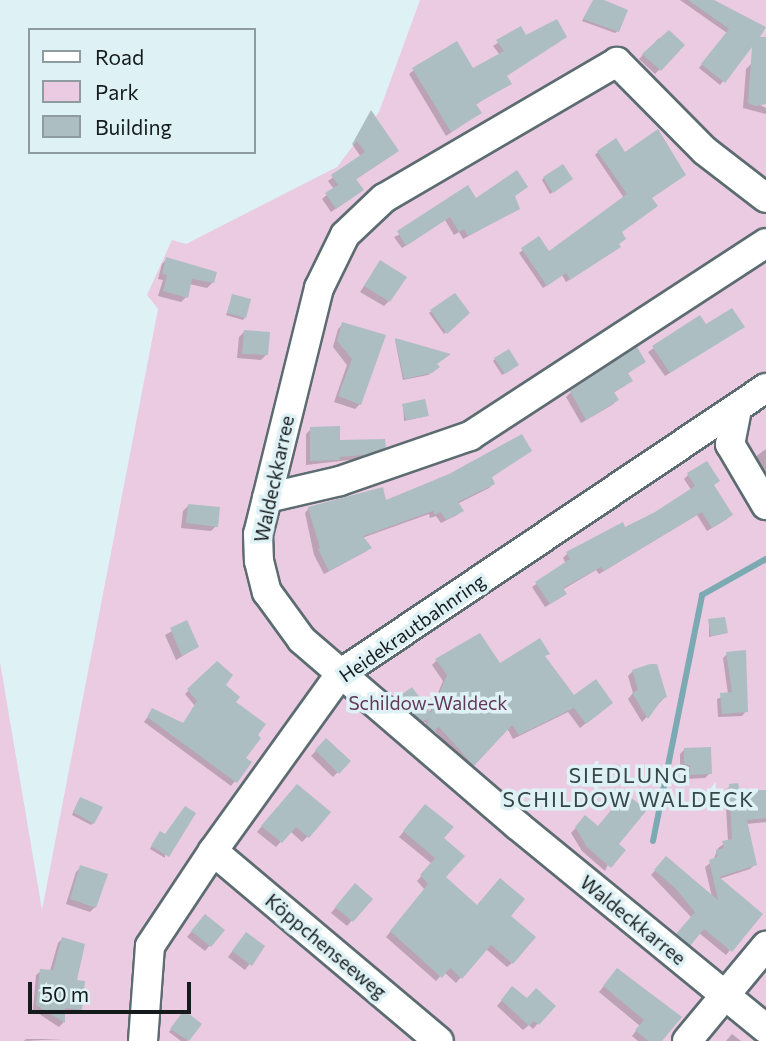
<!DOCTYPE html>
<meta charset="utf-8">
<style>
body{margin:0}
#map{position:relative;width:766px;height:1041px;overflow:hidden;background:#def1f5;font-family:Commissioner,sans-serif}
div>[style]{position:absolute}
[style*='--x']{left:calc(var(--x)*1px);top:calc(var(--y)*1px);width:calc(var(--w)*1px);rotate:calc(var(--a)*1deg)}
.green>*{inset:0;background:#eacbe2}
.shadow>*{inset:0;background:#0003}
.stream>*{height:6px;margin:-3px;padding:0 3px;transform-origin:3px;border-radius:3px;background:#7caab3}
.building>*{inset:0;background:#acbec2}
.roads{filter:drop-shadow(2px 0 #5c6c70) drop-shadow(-2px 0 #5c6c70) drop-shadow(0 2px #5c6c70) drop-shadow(0 -2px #5c6c70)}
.minor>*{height:28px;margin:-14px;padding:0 14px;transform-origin:14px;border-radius:14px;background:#fff}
span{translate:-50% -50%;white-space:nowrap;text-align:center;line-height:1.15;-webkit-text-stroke:7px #def1f5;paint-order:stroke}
.street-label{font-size:19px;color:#151b1d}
.park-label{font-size:19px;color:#65385b}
.neighbourhood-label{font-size:21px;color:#374649;letter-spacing:2px}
.legend{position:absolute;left:28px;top:28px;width:228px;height:126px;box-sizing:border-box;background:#def1f5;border:2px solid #8e9b9f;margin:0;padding:9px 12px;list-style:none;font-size:21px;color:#151b1d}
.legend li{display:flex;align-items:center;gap:14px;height:35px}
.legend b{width:35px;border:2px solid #8e9b9f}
.scale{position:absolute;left:28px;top:982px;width:163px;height:32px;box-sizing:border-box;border:4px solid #151b1d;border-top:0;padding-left:9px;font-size:21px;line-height:24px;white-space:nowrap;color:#151b1d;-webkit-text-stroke:5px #def1f5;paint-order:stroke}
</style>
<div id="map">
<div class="green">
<i style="clip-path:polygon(420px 0,766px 0,766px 1041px,0 1041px,0 662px,42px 910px,158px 309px,147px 295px,172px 240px,186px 244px,337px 167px,379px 112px)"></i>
</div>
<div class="shadow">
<i style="clip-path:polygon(594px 0,599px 0,618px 31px,615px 33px,582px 21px)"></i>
<i style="clip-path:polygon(680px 0,713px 0,765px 28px,720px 85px,699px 68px,727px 33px)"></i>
<i style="clip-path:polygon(520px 28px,505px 76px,509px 84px,475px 105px,480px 113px,446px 136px,409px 74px,414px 70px,473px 71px,500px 55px,493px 46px)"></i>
<i style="clip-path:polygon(659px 38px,683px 45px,655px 74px,639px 59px)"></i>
<i style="clip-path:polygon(751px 64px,766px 73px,766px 104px,756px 99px,754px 102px,766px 108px,766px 114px,743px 108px,746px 69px)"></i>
<i style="clip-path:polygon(371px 113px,392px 155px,355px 180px,357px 194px,331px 212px,322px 199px,334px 189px,328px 181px,361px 157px,352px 144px)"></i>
<i style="clip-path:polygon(598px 152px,651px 198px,620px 232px,616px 249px,566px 282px,562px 275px,543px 288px,519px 253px,538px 239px,549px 253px,624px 198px,595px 155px)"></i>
<i style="clip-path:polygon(544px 178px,569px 181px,550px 194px,542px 180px)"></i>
<i style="clip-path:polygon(514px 197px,513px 212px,463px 239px,459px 232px,454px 235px,445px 220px,402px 248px,394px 237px,476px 201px)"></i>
<i style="clip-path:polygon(167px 259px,213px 282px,207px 288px,189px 284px,186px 297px,181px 302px,158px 296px,163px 280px,158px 279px,162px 264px)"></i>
<i style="clip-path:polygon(380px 262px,389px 301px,384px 306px,360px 292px)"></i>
<i style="clip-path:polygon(233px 296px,245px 317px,243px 320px,226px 315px)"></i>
<i style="clip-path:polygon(432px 311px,468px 313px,444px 334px,429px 313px)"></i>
<i style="clip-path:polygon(700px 317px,705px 326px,742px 327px,665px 376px,648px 352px)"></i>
<i style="clip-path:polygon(343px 324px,384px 336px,360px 404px,355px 409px,334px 402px,347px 365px,333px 347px,338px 329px)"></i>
<i style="clip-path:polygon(244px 332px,266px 355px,261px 360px,237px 358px,239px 337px)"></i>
<i style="clip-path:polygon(395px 340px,447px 355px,435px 364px,435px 369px,428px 375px,403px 380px)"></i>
<i style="clip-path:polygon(495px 359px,515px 367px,502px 375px,493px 361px)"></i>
<i style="clip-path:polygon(644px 361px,627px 374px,626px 385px,613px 393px,617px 400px,612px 405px,581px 423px,566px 397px,571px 392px)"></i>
<i style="clip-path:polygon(403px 405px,427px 416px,404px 421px)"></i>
<i style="clip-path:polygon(311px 429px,338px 442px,384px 447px,379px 452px,357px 459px,306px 465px,306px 434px)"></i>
<i style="clip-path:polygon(766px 449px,766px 476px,762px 479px,751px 460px)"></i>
<i style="clip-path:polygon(525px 455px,490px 478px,493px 484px,489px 488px,457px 504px,462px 511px,457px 515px,441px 523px,436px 516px,430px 518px,429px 514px,362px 538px,369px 548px,365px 552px,324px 574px,314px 555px,305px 513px,309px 508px,385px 502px)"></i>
<i style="clip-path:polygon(688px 475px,712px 486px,727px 519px,707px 531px,697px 515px,599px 574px,596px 570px,562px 590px,560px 598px,545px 607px,532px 587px,566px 564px,563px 558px,567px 554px,622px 524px,625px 529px,656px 513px,692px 491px,684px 479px)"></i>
<i style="clip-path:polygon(188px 506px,216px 526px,211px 531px,181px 528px,183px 511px)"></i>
<i style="clip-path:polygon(709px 621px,726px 633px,709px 637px)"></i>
<i style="clip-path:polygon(187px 623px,197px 647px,176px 660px,165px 635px)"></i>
<i style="clip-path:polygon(727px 654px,746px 711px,742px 716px,718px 717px,717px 699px,728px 694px,723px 658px)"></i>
<i style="clip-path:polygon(544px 657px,574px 697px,606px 707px,580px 728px,568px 712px,513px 739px,507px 728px,469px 770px,434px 730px,428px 735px,423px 731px,426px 722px,416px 725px,393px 704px,412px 690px,429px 714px,443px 681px,432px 665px,437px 660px,500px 665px)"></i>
<i style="clip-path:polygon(217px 663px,233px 702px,244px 758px,250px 762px,231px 786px,144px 722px,152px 711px,183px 725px,195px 706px,185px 694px)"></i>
<i style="clip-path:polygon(633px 671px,665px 697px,642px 722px,628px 699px,633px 693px,628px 676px)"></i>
<i style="clip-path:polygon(326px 740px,348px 761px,333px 777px,311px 756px)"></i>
<i style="clip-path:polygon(685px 749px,710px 773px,705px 778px,686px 779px,685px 769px,680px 769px,680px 754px)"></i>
<i style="clip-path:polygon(730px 786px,739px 793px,766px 792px,766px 822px,746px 824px,755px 864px,750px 869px,719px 879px,730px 950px,726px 955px,699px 933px,684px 949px,673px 940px,692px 918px,651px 875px,666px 858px,712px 897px,705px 867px,713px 861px,718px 848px,728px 841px,725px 791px)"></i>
<i style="clip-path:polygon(292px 791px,308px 836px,302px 842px,290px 831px,276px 847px,257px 832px)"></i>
<i style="clip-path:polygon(78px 802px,93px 823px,91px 825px,72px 815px)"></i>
<i style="clip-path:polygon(421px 811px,442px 838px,444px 877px,477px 907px,508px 917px,512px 963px,507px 967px,486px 949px,456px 983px,444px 972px,436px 981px,386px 937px,425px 890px,417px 881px,432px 864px,399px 837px)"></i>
<i style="clip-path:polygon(586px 817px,617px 844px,605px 871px,582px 851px,571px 833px)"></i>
<i style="clip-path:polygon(158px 835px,165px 836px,165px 858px,150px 849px)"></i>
<i style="clip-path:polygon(81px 867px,95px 907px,90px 912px,66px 904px,76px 872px)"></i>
<i style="clip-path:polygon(350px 890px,370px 899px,347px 926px,331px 913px)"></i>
<i style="clip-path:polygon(200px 921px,223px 930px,205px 951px,187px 937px)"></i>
<i style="clip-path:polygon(62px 939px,81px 1009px,76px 1013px,63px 1012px,63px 1023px,59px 1027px,33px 1010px,36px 975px,41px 971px,50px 971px,58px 943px)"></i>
<i style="clip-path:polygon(241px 940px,263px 946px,245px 970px,228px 957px)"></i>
<i style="clip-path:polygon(613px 975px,659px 1041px,638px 1041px,632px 1036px,640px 1026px,599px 992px)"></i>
<i style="clip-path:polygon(508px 993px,527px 1000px,553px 1006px,533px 1029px,529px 1025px,523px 1030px,497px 1006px)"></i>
<i style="clip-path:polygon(184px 1013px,199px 1025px,187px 1041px,181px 1041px,169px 1032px)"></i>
<i style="clip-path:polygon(732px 1034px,741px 1041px,726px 1041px)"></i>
<i style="clip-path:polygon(26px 1039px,62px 1039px,24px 1041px)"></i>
</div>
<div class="stream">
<i style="--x:653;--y:841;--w:251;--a:-78.7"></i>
<i style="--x:702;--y:595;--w:73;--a:-29.4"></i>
</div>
<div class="building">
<i style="clip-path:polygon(593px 0,604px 0,628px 10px,619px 32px,583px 19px)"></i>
<i style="clip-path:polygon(688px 0,714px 0,766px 27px,760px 37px,766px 37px,766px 104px,756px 106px,748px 103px,752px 47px,725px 83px,701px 64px,729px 29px)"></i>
<i style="clip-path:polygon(557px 19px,567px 37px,507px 76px,512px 84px,476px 104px,482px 113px,451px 132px,412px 68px,457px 41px,473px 68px,504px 51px,496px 40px,521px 26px,526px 35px)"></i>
<i style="clip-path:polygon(669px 30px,685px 45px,661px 71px,642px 54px)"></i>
<i style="clip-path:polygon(371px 110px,399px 151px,356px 179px,364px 190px,336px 209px,325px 193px,338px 185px,331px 175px,365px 152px,355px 139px)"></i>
<i style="clip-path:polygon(658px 129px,686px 175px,652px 198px,658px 206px,622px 232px,626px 239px,619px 244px,621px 247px,570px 280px,566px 273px,547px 286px,521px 248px,539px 236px,549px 251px,627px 194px,597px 151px,616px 138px,625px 152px)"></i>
<i style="clip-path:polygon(563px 164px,573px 179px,553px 193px,543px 177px)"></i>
<i style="clip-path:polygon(517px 170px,528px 187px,515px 196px,520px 209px,468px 236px,464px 229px,459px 232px,450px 217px,406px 246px,397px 231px,468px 185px,476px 198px)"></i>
<i style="clip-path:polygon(166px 257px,217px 272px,214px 283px,192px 279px,188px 298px,163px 291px,167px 275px,162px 274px)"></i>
<i style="clip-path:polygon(380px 260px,407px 277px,390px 302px,364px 286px)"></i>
<i style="clip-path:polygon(455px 293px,470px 313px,447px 334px,430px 310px)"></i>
<i style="clip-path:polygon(232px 294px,251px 299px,246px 318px,227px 313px)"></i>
<i style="clip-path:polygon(732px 308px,745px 327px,670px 373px,652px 346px,700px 315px,706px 324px)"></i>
<i style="clip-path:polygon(342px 322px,386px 335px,361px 405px,338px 396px,352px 359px,337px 341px)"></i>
<i style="clip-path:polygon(244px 330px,270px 332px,268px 355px,242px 354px)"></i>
<i style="clip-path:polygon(395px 338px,451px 354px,437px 364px,440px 367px,432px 373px,404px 379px)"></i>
<i style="clip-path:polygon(637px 347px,646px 362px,628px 373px,633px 381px,614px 392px,619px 400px,586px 420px,570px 391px)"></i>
<i style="clip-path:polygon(509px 349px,519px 365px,505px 374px,494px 358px)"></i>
<i style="clip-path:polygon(425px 399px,429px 416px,406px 420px,402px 404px)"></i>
<i style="clip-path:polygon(340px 426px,340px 440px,385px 439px,386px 448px,364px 455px,340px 457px,340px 460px,310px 461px,310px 427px)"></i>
<i style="clip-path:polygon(522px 434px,532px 451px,492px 477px,495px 484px,458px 502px,464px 511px,446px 520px,441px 512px,435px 515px,433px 511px,363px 536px,372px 548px,329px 571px,318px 549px,320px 548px,308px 507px,383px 487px,386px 500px,449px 474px)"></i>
<i style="clip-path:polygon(707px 461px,720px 481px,714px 485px,733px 515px,712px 528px,702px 512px,604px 571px,601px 567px,563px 588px,567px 594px,550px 604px,535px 582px,570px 559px,566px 552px,623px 522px,625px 527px,655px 512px,695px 486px,687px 473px)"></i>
<i style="clip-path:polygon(188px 504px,220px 507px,218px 527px,186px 523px)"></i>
<i style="clip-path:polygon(725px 617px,728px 633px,711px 636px,708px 619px)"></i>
<i style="clip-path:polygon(187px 620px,199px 647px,182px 656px,170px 628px)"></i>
<i style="clip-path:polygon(480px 633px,500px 663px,540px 638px,550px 654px,545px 656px,574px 695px,596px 679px,613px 703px,586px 724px,574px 708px,519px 735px,512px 725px,474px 766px,439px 727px,433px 731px,427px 725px,429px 719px,422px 721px,397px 698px,412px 687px,431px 713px,447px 675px,435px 659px)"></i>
<i style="clip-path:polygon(746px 650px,748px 712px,722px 714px,720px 693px,732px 692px,726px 652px)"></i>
<i style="clip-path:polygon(217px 661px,233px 675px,226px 685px,240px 697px,236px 702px,266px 724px,258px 735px,261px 738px,246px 758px,252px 762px,237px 783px,147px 717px,152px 708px,183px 723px,197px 701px,187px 689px)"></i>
<i style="clip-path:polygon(650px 664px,657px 664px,667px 697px,662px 699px,648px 719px,632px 693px,638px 690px,632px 670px)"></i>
<i style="clip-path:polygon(326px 738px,351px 761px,339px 774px,315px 750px)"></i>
<i style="clip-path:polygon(711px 747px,712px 774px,690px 775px,690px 765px,684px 764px,684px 748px)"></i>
<i style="clip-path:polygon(738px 783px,740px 791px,766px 790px,766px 818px,747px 820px,757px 865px,719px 877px,763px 914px,732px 952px,704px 929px,690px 946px,676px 934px,695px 912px,675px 888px,654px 870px,666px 856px,718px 900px,709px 860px,717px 857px,716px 850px,724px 848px,722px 841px,732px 839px,729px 784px)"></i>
<i style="clip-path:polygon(297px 784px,331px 812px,309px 838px,296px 827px,282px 843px,261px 826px)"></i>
<i style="clip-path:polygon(625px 793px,647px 810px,619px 844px,626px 850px,611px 868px,587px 847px,575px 827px,585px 815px,598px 826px)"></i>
<i style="clip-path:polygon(80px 797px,103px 807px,94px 824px,73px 812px)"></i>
<i style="clip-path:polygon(425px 804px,454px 827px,444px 838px,465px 856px,446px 877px,477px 905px,500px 878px,525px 899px,511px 916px,536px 937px,513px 964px,491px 945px,462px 979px,450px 968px,442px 978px,390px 931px,428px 884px,420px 875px,435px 858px,403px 831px)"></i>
<i style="clip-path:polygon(185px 806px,196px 813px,169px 857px,151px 846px,160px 831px,165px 834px)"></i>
<i style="clip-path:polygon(80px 865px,108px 874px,96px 908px,70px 899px)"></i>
<i style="clip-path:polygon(355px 883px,373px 899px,353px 922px,335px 907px)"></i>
<i style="clip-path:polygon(205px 914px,225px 930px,211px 947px,191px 931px)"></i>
<i style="clip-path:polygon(246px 932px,265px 946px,252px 966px,232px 951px)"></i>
<i style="clip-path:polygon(62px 937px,85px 944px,77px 980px,85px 981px,82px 1010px,65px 1008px,65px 1023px,36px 1005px,40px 969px,53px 970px)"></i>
<i style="clip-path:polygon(617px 968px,682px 1017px,662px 1041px,648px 1041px,635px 1030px,644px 1020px,603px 986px)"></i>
<i style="clip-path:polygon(512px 986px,527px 998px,536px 988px,556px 1006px,539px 1025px,534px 1021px,529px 1026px,501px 1000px)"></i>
<i style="clip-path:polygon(184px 1010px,202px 1024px,189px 1041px,170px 1029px)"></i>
</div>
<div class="roads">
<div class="minor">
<i style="--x:766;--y:198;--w:78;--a:-142.3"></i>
<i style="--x:704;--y:150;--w:124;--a:-134.7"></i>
<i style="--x:617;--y:62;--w:270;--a:149.7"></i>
<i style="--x:384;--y:198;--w:54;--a:136.5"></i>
<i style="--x:345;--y:235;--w:59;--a:116.1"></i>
<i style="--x:319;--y:288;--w:253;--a:103.9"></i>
<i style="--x:258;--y:534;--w:27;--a:88"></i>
<i style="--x:259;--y:561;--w:32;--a:76"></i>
<i style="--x:267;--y:592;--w:59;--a:53.9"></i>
<i style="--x:302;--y:640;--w:284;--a:40.7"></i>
<i style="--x:517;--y:825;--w:322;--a:39.3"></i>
<i style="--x:737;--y:409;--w:36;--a:101"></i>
<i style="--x:730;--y:444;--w:71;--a:59.5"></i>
<i style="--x:267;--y:498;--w:75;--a:-13.1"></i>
<i style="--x:340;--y:481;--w:138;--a:-19.1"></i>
<i style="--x:470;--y:436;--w:353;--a:-33.1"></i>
<i style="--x:213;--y:851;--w:295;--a:40.1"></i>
<i style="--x:143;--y:1041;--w:95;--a:-85.8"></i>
<i style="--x:150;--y:946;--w:114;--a:-56.4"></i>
<i style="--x:213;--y:851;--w:218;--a:-54.3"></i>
<i style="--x:340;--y:674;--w:513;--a:-33.88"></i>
<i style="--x:687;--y:1041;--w:124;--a:-50.3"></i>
</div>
</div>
<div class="street-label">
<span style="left:274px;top:479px;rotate:-78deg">Waldeckkarree</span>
<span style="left:412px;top:628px;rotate:-35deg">Heidekrautbahnring</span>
<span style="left:633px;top:920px;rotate:39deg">Waldeckkarree</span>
<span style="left:326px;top:946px;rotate:40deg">Köppchenseeweg</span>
</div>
<div class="park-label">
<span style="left:428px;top:703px">Schildow-Waldeck</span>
</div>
<div class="neighbourhood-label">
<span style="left:629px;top:787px">SIEDLUNG<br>SCHILDOW WALDECK</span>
</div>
<ul class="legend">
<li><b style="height:9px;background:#fff"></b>Road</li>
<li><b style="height:19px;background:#eacbe2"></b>Park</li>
<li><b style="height:19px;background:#acbec2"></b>Building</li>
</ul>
<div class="scale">50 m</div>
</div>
